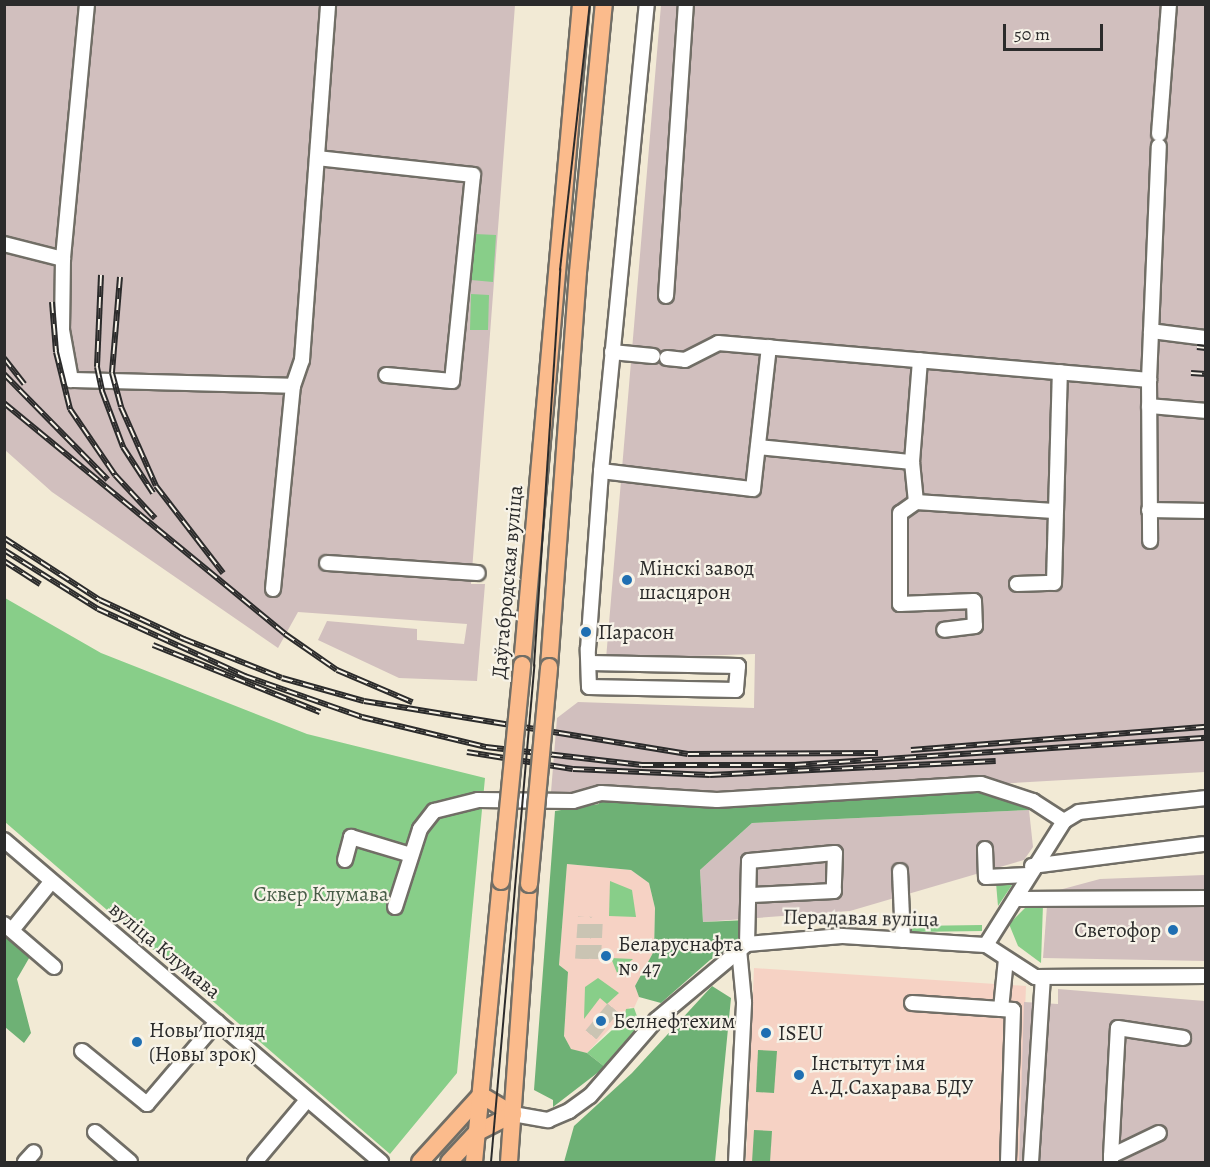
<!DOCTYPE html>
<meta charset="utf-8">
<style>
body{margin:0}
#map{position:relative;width:1210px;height:1167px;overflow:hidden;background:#f2ead5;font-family:Alegreya,serif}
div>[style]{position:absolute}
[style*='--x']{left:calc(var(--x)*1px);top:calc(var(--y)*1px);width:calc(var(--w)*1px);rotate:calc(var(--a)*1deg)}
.built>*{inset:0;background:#f6d2c4}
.industrial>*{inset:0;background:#d1bfbe}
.green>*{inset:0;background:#88ce89}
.forest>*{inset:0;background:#6eb175}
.minor-tunnel>*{height:14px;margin-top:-7px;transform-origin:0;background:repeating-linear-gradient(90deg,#cac4b3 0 14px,transparent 0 21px)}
.roads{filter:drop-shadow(2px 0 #716e66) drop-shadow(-2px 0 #716e66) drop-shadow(0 2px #716e66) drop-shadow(0 -2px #716e66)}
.minor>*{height:14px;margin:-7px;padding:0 7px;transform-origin:7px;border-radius:7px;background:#fff}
.major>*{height:16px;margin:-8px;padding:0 8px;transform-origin:8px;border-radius:8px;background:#fbbb8c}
.tram>*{height:1.5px;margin:-0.75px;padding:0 0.75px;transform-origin:0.75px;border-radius:0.75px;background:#2b2b2b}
.rail>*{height:6px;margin-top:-3px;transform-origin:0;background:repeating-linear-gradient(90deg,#f7f3e8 0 11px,#2b2b2b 0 22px);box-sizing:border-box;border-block:2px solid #2b2b2b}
.bridges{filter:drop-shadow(2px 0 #716e66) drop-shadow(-2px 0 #716e66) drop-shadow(0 2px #716e66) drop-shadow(0 -2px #716e66)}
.major-bridge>*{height:16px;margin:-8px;padding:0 8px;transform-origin:8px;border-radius:8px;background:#fbbb8c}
.dots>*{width:16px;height:16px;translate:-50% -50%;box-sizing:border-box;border:3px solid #f7f3e8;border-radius:50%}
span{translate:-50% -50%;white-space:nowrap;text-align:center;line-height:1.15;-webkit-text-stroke:4.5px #f7f3e8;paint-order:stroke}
.poi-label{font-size:21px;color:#2b2b2b}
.left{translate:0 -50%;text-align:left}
.right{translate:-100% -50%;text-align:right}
.street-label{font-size:21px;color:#2b2b2b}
.park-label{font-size:21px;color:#475c47}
.frame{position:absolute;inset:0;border:6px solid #2b2b2b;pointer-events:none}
.scale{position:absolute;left:1003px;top:24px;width:100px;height:27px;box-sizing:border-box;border:3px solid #2b2b2b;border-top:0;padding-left:8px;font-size:18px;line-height:21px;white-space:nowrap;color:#2b2b2b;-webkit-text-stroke:4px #f7f3e8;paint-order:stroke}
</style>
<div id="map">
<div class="built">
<i style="clip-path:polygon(567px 864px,631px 870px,649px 883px,655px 908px,654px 951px,635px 986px,639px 997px,634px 1008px,630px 1007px,587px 1053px,571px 1050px,564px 1036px,568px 972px,559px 965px)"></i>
<i style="clip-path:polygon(754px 968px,1026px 986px,1019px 1162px,746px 1162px)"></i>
</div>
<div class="industrial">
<i style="clip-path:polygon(5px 5px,515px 5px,471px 584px,485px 584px,477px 681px,399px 678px,318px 640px,327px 621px,417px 629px,417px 640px,464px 644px,467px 624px,298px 612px,278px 648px,52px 492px,5px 450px)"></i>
<i style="clip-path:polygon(661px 5px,1205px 5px,1205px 772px,717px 800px,601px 793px,573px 801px,551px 792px,557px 718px,578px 702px,754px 708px,755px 654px,606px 659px)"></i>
<i style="clip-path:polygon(1029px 810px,1033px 847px,1024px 860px,850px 911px,703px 922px,700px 870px,752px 823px)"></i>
<i style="clip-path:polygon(1205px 875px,1205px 961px,1043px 958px,1048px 893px,1100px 879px)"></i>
<i style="clip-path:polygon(1058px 989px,1205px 1001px,1205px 1162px,1019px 1162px,1024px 1002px,1058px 1004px)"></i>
</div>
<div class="green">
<i style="clip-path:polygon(475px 234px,496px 235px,493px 282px,471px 280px)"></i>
<i style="clip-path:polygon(471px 294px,489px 295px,488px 330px,470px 330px)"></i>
<i style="clip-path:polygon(5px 598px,101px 653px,307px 734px,485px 778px,457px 1073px,390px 1154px,5px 822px)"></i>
<i style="clip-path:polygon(610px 881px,632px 890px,636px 917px,609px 916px)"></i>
<i style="clip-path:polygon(1014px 882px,998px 906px,996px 883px)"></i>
<i style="clip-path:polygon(1043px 904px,1041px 963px,1018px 946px,1009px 924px,1026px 907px)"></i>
<i style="clip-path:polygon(982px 925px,982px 931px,912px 932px,912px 926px)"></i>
<i style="clip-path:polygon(611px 958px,633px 959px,617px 973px)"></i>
<i style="clip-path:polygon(598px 978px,619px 993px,607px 1004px,600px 998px,584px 1019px,585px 987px)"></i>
<i style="clip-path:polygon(634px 1008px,641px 1027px,605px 1067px,587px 1053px,624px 1019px,626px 1009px)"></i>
</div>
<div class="forest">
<i style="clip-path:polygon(981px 784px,1033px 801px,1029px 810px,752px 823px,700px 870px,703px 922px,748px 920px,749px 935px,710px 960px,661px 1003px,639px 997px,635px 986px,654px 951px,655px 908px,649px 883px,631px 870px,567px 864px,559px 965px,568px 972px,564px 1036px,571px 1049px,587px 1053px,605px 1067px,553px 1107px,553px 1100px,534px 1090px,555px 811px,599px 804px,601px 793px,717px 800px)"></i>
<i style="clip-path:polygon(4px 930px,32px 953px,17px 979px,31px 1033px,24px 1043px,5px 1027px)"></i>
<i style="clip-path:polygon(712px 986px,731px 998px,715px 1162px,564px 1162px,574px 1126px,632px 1073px)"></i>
<i style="clip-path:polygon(758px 1050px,777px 1051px,774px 1093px,756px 1092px)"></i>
<i style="clip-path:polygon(754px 1130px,772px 1131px,770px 1162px,752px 1162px)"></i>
</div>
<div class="minor-tunnel">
<i style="--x:582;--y:959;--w:42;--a:-85.9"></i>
<i style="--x:594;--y:959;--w:42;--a:-87.3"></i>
<i style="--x:591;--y:1035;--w:35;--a:-51"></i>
</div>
<div class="roads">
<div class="minor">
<i style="--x:87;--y:4;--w:256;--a:95.4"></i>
<i style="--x:63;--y:259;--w:71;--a:90.8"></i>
<i style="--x:62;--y:330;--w:51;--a:79.8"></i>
<i style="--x:71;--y:380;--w:222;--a:1.5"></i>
<i style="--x:1159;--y:134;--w:130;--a:-85.6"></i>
<i style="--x:317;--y:158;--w:157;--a:6.2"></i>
<i style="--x:473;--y:175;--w:207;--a:95.8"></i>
<i style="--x:452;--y:381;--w:66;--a:-174.8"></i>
<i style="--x:4;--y:244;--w:61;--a:14.3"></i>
<i style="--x:666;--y:296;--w:293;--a:-86.1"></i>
<i style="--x:1151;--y:331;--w:55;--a:7.3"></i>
<i style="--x:612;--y:352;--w:41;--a:5.6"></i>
<i style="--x:667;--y:358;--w:18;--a:6"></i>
<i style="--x:685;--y:360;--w:37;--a:-27"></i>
<i style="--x:718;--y:343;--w:433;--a:4.9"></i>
<i style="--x:1149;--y:380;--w:161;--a:89.6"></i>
<i style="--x:1149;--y:380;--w:234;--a:-87.6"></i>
<i style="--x:1149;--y:406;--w:57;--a:5"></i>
<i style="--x:758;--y:447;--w:155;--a:5.6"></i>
<i style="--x:912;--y:462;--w:102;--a:-85.5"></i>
<i style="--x:912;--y:462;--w:40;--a:84.3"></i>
<i style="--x:916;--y:502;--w:138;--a:3.7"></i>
<i style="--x:601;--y:471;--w:153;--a:6.8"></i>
<i style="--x:753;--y:489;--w:143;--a:-83.6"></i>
<i style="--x:916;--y:502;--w:19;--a:145"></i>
<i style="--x:900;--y:513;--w:91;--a:90"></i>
<i style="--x:900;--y:604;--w:74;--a:-2.3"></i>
<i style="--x:974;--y:601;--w:25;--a:88"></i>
<i style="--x:975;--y:626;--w:31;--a:173"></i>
<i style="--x:1149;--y:510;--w:57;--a:1"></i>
<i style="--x:327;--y:563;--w:151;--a:3.8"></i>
<i style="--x:1017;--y:584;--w:37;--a:-2"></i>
<i style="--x:1054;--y:583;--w:211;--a:-88.4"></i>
<i style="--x:273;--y:589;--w:204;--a:-84.4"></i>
<i style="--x:293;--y:386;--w:28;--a:-71"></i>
<i style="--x:302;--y:360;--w:357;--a:-85.8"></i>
<i style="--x:590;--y:663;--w:148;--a:1.2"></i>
<i style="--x:738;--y:666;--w:24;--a:95"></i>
<i style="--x:736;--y:690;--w:147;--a:-178.8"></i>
<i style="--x:589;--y:687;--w:38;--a:-92"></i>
<i style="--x:588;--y:649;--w:178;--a:-85.8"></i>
<i style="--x:601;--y:471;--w:469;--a:-84.4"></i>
<i style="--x:4;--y:840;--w:496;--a:40.5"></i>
<i style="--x:985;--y:849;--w:28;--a:88"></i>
<i style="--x:986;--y:877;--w:42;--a:-2.7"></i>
<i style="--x:345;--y:860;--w:24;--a:-75"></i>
<i style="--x:351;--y:837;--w:63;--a:16.7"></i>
<i style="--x:1032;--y:866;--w:172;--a:-7.3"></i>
<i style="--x:900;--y:871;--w:69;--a:87.5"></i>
<i style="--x:1018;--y:899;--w:188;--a:-0.3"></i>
<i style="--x:395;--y:907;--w:82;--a:-72.2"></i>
<i style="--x:420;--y:829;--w:23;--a:-52"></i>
<i style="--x:434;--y:811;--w:45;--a:-14"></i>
<i style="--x:478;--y:800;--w:95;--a:0.6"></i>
<i style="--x:573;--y:801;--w:29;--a:-16"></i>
<i style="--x:601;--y:793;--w:116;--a:3.5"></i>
<i style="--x:717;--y:800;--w:264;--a:-3.5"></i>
<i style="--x:981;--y:784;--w:55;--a:18.1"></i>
<i style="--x:1033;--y:801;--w:37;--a:33"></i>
<i style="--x:4;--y:924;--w:66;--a:40.7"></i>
<i style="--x:12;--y:930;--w:62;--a:-50.9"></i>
<i style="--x:747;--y:944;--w:83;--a:-88.6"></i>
<i style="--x:749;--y:861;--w:86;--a:-5.3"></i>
<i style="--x:835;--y:853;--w:38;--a:92"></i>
<i style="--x:834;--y:891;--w:82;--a:177.2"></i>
<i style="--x:986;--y:945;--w:59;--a:33.1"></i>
<i style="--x:1035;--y:977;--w:171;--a:-0.3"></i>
<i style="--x:912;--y:1003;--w:89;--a:3.9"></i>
<i style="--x:1001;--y:1009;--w:50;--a:-84.3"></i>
<i style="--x:1001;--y:1009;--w:12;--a:5"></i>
<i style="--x:1013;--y:1010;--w:152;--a:91.9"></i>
<i style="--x:82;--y:1051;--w:84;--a:39.2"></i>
<i style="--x:147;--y:1104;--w:108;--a:-49.5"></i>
<i style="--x:513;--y:1114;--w:36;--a:10"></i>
<i style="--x:548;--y:1120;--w:23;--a:-23"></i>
<i style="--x:569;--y:1111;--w:26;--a:-36"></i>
<i style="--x:590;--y:1096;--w:101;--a:-49"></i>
<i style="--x:656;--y:1020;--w:119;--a:-39.9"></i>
<i style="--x:747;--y:944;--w:95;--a:-4.8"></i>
<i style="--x:842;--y:936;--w:144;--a:3.6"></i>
<i style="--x:986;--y:945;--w:146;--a:-57.8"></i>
<i style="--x:1064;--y:821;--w:17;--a:-31"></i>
<i style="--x:1079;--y:812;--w:128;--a:-6.3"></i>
<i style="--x:95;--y:1132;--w:46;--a:40.6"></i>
<i style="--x:1111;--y:1156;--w:128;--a:-86.9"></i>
<i style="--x:1118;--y:1028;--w:66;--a:8.7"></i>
<i style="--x:25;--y:1162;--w:13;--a:-48"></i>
<i style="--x:255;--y:1162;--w:81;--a:-50"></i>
<i style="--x:736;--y:1162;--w:160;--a:-87.1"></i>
<i style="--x:744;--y:1002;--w:53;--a:-95.4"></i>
<i style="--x:1031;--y:1162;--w:185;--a:-86.3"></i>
<i style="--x:1111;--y:1162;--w:6;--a:-90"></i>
<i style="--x:1111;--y:1156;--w:53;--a:-25.6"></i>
</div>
<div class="major">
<i style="--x:522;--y:665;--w:664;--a:-84.9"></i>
<i style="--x:549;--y:667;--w:396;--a:-85.8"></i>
<i style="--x:578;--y:272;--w:269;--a:-84.5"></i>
<i style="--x:481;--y:1095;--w:37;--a:31"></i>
<i style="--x:420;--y:1162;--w:91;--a:-47.7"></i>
<i style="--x:449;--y:1162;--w:40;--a:-47"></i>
<i style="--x:476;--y:1133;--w:42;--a:-27.2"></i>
<i style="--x:474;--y:1162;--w:282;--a:-84.5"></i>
<i style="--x:509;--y:1162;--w:279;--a:-85.9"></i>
</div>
</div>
<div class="tram">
<i style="--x:491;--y:1162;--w:498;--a:-85"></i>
<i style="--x:534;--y:666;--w:397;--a:-86.2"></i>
<i style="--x:560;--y:270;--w:268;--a:-83.6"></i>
</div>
<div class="rail">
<i style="--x:101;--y:275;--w:92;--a:92.5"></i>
<i style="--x:97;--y:367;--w:25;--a:78"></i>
<i style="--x:102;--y:391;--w:60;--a:69.4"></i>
<i style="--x:123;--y:447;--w:55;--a:56.9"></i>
<i style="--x:120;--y:277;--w:96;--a:94.8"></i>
<i style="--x:112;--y:373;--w:35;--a:75"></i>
<i style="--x:121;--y:407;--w:86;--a:66.1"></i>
<i style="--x:156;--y:486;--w:110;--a:52.4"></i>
<i style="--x:52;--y:302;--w:50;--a:85.4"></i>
<i style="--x:56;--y:352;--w:59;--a:76.2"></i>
<i style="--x:70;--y:409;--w:80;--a:55.7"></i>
<i style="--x:115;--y:475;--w:59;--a:47.1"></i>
<i style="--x:1197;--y:347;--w:9;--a:6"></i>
<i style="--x:4;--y:358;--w:33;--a:52"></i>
<i style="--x:1191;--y:373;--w:15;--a:4"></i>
<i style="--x:4;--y:374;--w:148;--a:45.5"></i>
<i style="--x:4;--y:403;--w:364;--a:39.4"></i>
<i style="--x:285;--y:634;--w:63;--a:34.7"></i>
<i style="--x:337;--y:670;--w:82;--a:23.1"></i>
<i style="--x:4;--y:538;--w:114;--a:32.9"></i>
<i style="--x:100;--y:600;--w:93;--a:24.9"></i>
<i style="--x:184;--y:639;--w:105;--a:21.7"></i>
<i style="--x:282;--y:678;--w:85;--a:15.7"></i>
<i style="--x:364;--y:701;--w:328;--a:9.3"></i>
<i style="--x:688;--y:754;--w:190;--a:-0.3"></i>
<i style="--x:4;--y:550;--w:111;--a:32.1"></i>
<i style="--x:98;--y:609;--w:162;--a:24.5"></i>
<i style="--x:245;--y:676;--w:124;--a:19.3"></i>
<i style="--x:362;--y:717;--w:128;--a:13.6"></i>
<i style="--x:486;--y:747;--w:157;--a:6.6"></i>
<i style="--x:642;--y:765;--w:153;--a:0"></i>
<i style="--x:795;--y:765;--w:412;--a:-3.8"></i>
<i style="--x:4;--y:561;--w:43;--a:32.6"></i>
<i style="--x:153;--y:645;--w:180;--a:21.9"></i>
<i style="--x:911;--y:750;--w:296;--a:-4.5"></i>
<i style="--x:467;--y:752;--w:107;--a:9.1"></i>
<i style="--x:573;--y:769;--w:137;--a:2.5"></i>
<i style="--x:710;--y:775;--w:286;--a:-2.8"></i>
</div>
<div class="bridges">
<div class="major-bridge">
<i style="--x:501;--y:881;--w:217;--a:-84.4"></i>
<i style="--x:529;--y:884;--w:218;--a:-84.7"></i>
</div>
</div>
<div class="dots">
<i style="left:627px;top:580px;background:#1f6fb2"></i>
<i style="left:586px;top:632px;background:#1f6fb2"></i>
<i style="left:1173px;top:930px;background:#1f6fb2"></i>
<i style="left:606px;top:956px;background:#1f6fb2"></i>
<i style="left:601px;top:1021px;background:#1f6fb2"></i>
<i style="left:766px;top:1033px;background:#1f6fb2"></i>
<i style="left:137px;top:1042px;background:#1f6fb2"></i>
<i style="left:799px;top:1075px;background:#1f6fb2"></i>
</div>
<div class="poi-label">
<span class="left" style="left:639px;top:580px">Мінскі завод<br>шасцярон</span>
<span class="left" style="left:598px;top:632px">Парасон</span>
<span class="right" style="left:1161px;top:930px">Светофор</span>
<span class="left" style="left:618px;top:956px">Беларуснафта<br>№ 47</span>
<span class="left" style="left:613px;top:1021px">Белнефтехим</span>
<span class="left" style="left:149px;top:1042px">Новы погляд<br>(Новы зрок)</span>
<span class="left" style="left:778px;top:1033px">ISEU</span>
<span class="left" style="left:811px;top:1075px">Інстытут імя<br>А.Д.Сахарава БДУ</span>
</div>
<div class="street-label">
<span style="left:507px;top:582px;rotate:-85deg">Даўгабродская вуліца</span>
<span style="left:861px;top:918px;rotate:1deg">Перадавая вуліца</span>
<span style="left:165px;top:950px;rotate:40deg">вуліца Клумава</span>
</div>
<div class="park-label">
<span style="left:321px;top:894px">Сквер Клумава</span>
</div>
<div class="frame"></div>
<div class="scale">50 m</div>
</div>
